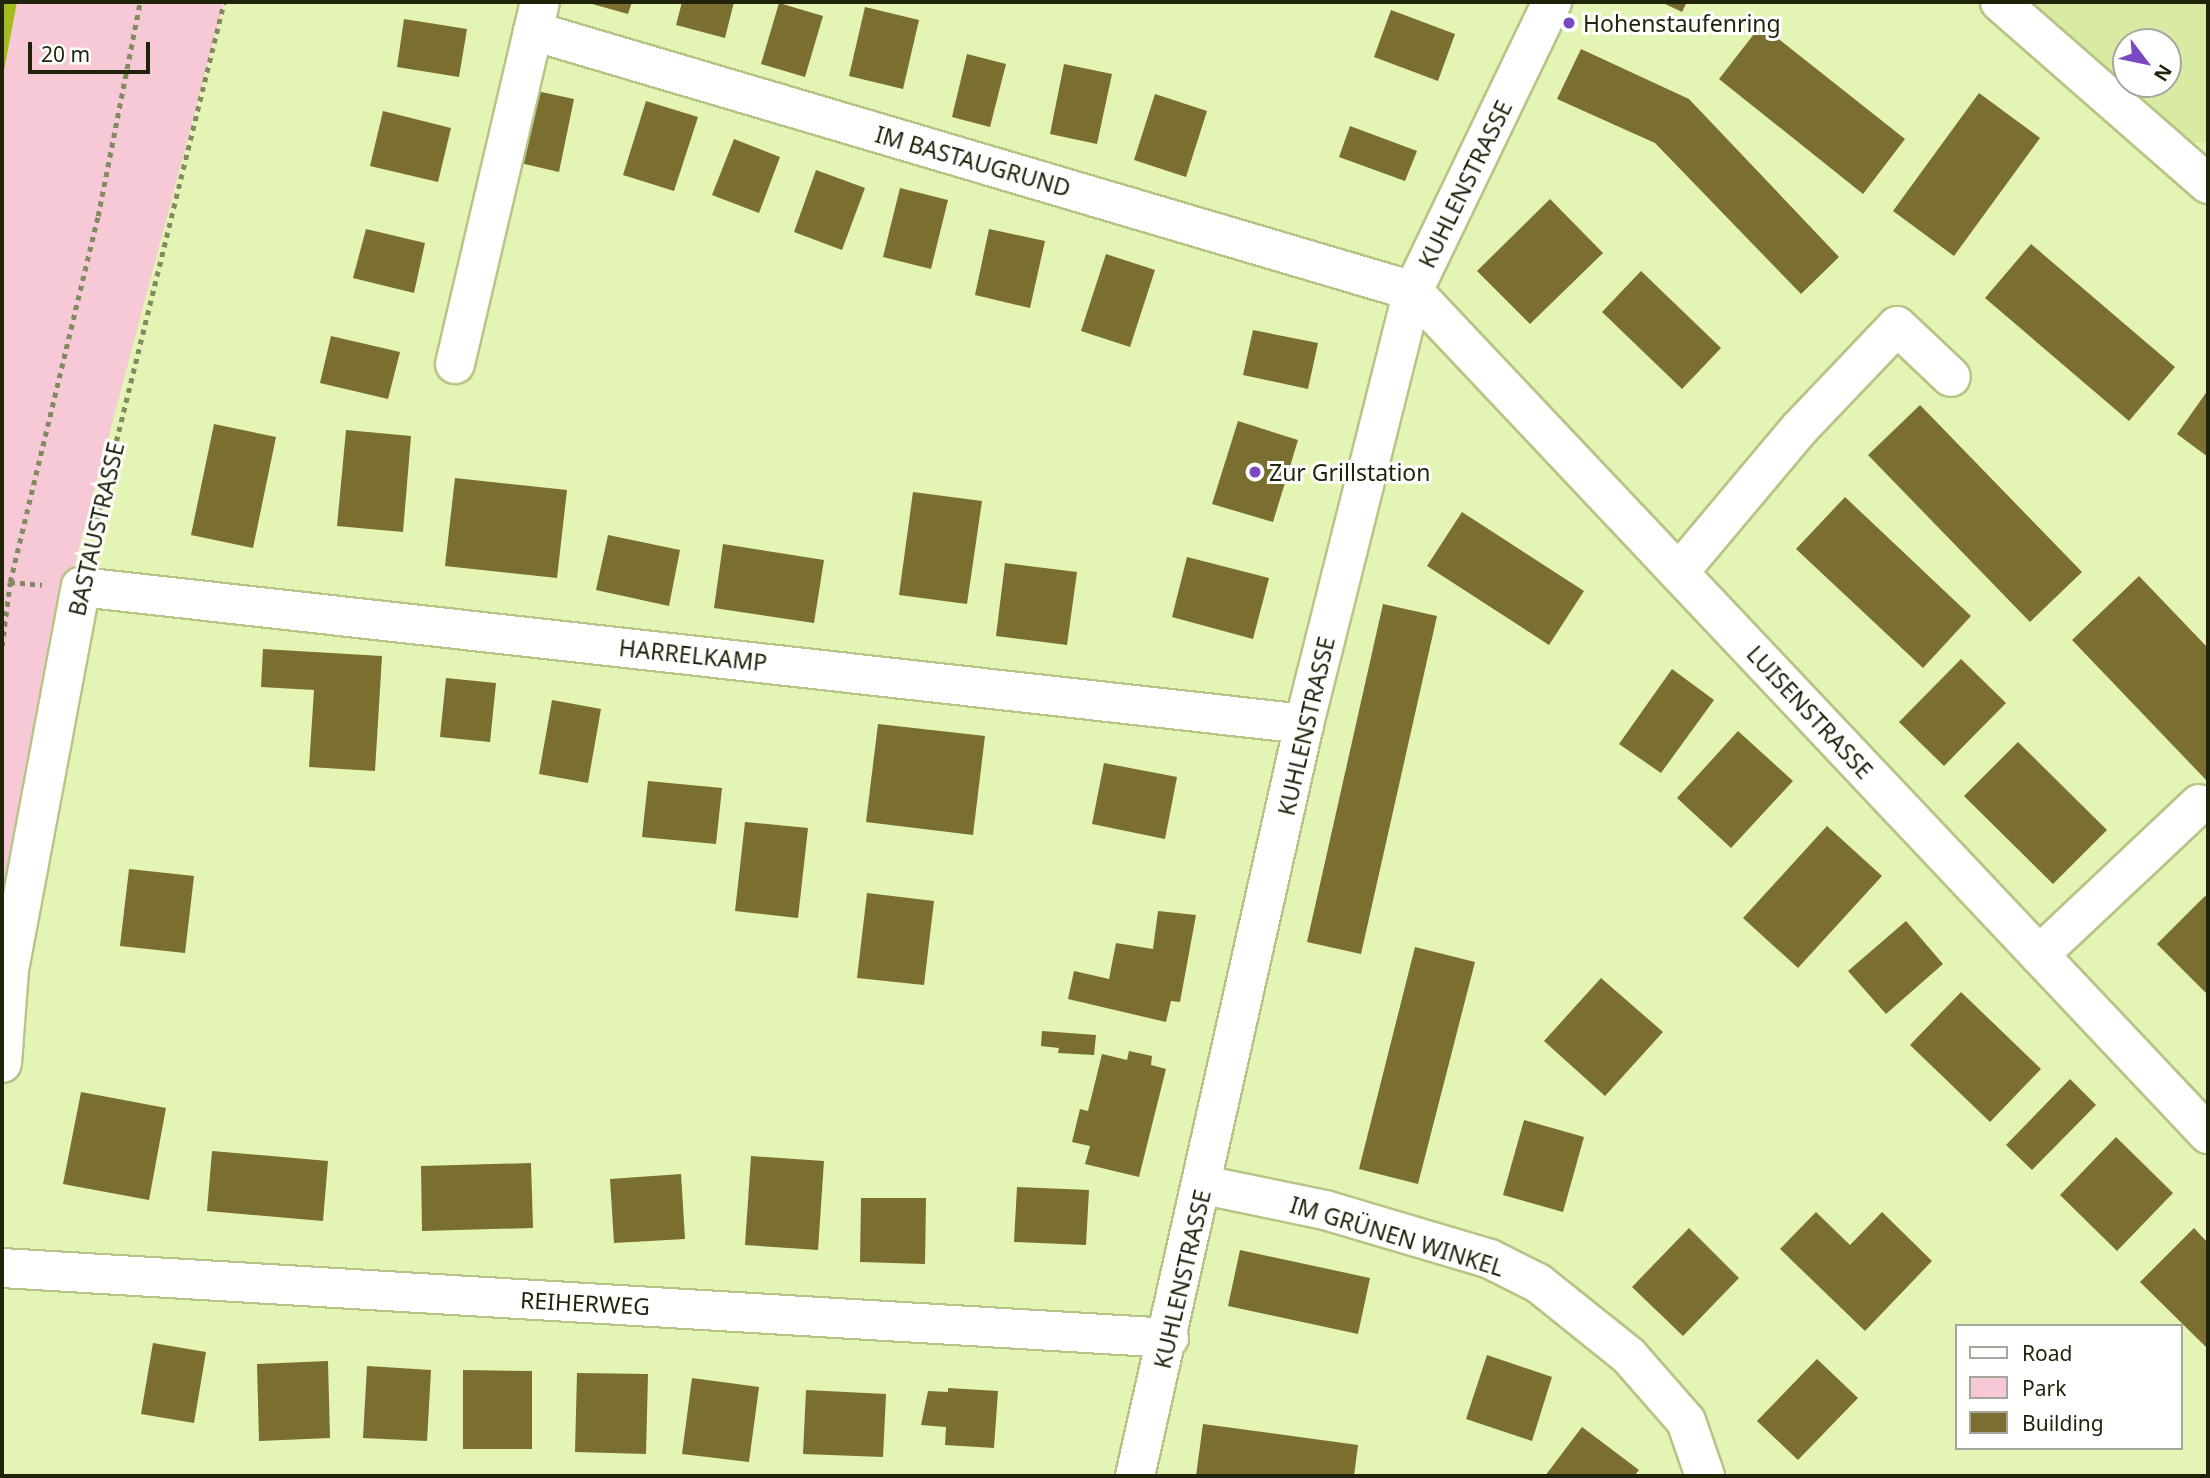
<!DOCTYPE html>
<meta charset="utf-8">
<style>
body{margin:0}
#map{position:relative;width:2210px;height:1478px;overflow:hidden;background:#e4f4b4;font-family:"Noto Sans",sans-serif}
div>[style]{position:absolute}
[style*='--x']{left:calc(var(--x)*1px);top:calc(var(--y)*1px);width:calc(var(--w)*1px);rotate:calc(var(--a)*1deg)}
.built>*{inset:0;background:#d9eaa2}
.green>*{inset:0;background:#f7c8d6}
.water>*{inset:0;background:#a3bb1d}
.building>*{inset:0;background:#7a6f30}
.path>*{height:4.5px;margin-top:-2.25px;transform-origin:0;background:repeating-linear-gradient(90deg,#818b5f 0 5px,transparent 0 10px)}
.roads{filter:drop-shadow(2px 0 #b6c486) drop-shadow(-2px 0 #b6c486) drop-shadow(0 2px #b6c486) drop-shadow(0 -2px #b6c486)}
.minor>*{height:38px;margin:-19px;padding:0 19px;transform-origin:19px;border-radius:19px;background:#fff}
.dots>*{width:19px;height:19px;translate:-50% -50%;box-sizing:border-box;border:4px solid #fff;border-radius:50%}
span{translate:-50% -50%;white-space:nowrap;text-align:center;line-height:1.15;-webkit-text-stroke:6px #fff;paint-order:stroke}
.poi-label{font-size:23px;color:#1e230a}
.left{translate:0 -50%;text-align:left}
.street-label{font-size:23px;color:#1e230a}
.frame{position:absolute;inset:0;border:4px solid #1e230a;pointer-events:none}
.legend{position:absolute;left:1955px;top:1324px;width:228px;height:126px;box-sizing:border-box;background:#fff;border:2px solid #a5a79d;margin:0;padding:9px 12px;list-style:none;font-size:21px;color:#1e230a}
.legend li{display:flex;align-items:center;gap:14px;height:35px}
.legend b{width:35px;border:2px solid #a5a79d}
.north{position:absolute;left:2112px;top:28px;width:70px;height:70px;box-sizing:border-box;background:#fff;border:2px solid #a5a79d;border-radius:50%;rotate:122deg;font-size:19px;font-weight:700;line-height:28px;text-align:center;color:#1e230a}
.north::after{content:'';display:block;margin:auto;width:24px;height:32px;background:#7a49c1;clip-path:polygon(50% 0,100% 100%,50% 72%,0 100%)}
.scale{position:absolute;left:28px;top:42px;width:122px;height:32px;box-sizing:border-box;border:4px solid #1e230a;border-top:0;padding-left:9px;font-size:21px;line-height:24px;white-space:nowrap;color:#1e230a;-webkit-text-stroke:5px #fff;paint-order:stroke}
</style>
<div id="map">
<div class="built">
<i style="clip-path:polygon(evenodd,2030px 2px,2208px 2px,2208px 142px,2190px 143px,2030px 2px,2126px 42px,2168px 42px,2168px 84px,2126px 84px,2126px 42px)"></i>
</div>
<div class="green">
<i style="clip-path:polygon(17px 2px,224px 2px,71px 578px,2px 906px,2px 81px)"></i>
</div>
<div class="water">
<i style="clip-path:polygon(2px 2px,17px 2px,2px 81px)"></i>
</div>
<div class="building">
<i style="clip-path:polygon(585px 2px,632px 2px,628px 14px)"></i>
<i style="clip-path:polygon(682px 2px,734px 2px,725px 38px,676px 25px)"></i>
<i style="clip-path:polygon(1661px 2px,1687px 2px,1682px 12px)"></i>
<i style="clip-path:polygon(779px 3px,823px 16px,805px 77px,761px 64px)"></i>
<i style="clip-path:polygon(865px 7px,919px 20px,903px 89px,849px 76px)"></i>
<i style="clip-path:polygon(1391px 10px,1455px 34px,1438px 81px,1374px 57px)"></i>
<i style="clip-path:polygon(404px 19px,467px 29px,459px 77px,397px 67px)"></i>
<i style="clip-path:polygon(1761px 25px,1905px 139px,1863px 194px,1719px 79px)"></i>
<i style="clip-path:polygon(1581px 49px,1689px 99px,1839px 257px,1801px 294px,1655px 143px,1557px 99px)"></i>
<i style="clip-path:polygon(967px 54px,1006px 64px,990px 127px,952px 117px)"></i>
<i style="clip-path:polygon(1064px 64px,1112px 74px,1097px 144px,1050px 134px)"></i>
<i style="clip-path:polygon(532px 90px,574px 99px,559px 172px,516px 162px)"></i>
<i style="clip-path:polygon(1979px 93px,2040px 138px,1954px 256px,1893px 211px)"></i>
<i style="clip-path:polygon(1155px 94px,1207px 111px,1186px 177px,1134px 160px)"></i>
<i style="clip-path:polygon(646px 101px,698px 117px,674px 191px,623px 175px)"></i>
<i style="clip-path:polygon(383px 111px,451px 128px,438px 182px,370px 166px)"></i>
<i style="clip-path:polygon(1350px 126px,1417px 151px,1405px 181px,1339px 157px)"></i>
<i style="clip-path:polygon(734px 139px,780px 157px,759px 213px,712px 195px)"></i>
<i style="clip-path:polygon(816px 170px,865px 188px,842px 250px,794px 232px)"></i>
<i style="clip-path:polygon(900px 188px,948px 200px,931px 269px,883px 257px)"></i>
<i style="clip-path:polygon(1550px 199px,1603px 253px,1530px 324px,1477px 271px)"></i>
<i style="clip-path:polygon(366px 229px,425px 243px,414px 293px,353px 278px)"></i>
<i style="clip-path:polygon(989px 229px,1045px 241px,1030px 308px,975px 295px)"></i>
<i style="clip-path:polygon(2031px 244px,2175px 367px,2129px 421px,1985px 298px)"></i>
<i style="clip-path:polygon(1106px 254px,1155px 270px,1130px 347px,1081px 331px)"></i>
<i style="clip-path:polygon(1641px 271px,1721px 348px,1682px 389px,1602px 312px)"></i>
<i style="clip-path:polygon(1253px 330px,1318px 343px,1308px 389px,1243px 375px)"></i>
<i style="clip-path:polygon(331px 336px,400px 352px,388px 399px,320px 383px)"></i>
<i style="clip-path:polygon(2208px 390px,2208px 457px,2177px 434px)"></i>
<i style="clip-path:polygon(1920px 405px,2082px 572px,2030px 622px,1868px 455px)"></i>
<i style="clip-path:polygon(1238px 421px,1298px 440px,1273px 522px,1212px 504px)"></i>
<i style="clip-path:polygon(214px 424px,276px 437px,253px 548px,191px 535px)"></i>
<i style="clip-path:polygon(346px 430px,411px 436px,403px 532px,337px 526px)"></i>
<i style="clip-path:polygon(455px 478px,567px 490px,557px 578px,445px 566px)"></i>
<i style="clip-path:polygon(913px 492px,982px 501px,967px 604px,899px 595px)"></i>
<i style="clip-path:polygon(1845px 497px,1971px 616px,1923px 668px,1796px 549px)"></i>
<i style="clip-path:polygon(1462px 512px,1584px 591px,1549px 645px,1427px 566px)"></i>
<i style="clip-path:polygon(608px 535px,680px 550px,669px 606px,596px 590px)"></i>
<i style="clip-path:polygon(723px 544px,824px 560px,814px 623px,714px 608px)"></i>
<i style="clip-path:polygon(1187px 557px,1269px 578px,1253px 639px,1172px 617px)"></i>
<i style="clip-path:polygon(1005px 563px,1077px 572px,1067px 645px,996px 636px)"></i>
<i style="clip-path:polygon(2139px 576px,2208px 648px,2208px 782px,2072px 640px)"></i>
<i style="clip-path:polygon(1383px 604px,1437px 616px,1361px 954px,1307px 942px)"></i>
<i style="clip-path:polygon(263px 649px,382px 656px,375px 771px,309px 767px,314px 690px,261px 687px)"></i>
<i style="clip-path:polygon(1961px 659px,2006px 703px,1944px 766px,1899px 722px)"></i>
<i style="clip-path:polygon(1672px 669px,1714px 700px,1661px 773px,1619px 744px)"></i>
<i style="clip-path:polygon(446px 678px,496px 683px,490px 742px,440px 737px)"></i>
<i style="clip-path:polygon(552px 700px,601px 709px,588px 783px,539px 774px)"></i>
<i style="clip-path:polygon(878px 724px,985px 736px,973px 835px,866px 822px)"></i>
<i style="clip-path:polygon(1738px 731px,1793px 781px,1731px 848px,1677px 798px)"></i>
<i style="clip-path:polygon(2018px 742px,2107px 830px,2053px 884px,1964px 796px)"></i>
<i style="clip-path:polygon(1104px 763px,1177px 777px,1165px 839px,1092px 824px)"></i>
<i style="clip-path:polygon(648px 781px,722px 788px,716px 844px,642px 837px)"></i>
<i style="clip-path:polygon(745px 822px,808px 828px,798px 918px,735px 911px)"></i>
<i style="clip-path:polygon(1827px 826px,1882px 876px,1798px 968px,1743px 918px)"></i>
<i style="clip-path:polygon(129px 869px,194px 876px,185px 953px,120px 946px)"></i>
<i style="clip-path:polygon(867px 893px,934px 901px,924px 985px,857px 978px)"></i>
<i style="clip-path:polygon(2205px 896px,2208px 899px,2208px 995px,2157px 944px)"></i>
<i style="clip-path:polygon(1158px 911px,1196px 915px,1180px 1002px,1171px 1001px,1166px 1022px,1068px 999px,1074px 971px,1109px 979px,1116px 943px,1153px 949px)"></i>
<i style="clip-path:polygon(1906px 921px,1943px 964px,1886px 1014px,1848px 971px)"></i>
<i style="clip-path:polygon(1415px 947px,1475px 962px,1418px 1184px,1359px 1169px)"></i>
<i style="clip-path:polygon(1601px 978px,1663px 1032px,1605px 1096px,1544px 1041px)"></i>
<i style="clip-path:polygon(1961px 992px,2041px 1069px,1990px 1122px,1910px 1045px)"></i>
<i style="clip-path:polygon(1042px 1031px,1096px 1035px,1094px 1055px,1058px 1053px,1059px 1048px,1041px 1046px)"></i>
<i style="clip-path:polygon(1129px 1051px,1152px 1056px,1151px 1065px,1166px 1069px,1139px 1177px,1085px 1164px,1090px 1146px,1072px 1142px,1080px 1109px,1088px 1111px,1102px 1054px,1127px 1060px)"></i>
<i style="clip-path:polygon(2070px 1079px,2096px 1105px,2032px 1170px,2006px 1145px)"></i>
<i style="clip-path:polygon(81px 1092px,166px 1108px,149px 1200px,63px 1184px)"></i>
<i style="clip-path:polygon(1524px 1120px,1584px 1137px,1563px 1212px,1503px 1195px)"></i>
<i style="clip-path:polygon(2116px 1137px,2173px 1193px,2117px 1251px,2060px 1195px)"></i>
<i style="clip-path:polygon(212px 1151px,328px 1161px,323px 1221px,207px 1211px)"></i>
<i style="clip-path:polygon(751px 1156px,824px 1161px,818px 1250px,745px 1245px)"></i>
<i style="clip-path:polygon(531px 1163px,533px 1228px,422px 1231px,421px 1166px)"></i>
<i style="clip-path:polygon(681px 1174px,685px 1239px,614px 1243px,610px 1179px)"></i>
<i style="clip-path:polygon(1017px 1187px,1089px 1190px,1086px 1245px,1014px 1242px)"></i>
<i style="clip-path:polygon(861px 1198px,926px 1198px,925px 1264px,860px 1262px)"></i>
<i style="clip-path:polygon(1816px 1212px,1850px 1245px,1882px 1212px,1932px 1261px,1865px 1331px,1780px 1249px)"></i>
<i style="clip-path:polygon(1689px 1228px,1739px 1278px,1683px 1336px,1632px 1287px)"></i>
<i style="clip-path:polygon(2194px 1228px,2208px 1243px,2208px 1349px,2140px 1282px)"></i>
<i style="clip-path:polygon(1240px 1250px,1370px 1278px,1358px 1334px,1228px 1306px)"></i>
<i style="clip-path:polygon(153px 1343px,206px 1352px,194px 1423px,141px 1414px)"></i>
<i style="clip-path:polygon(1487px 1355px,1552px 1377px,1532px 1441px,1466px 1419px)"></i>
<i style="clip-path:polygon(1817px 1359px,1858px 1398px,1798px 1460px,1757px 1421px)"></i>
<i style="clip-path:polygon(328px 1361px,330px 1438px,259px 1441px,257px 1364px)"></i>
<i style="clip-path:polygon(367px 1366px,431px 1370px,427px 1441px,363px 1438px)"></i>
<i style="clip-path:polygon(463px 1370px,532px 1371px,532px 1449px,463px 1449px)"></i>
<i style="clip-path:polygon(577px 1373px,648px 1374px,646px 1454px,575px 1452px)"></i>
<i style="clip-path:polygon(692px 1378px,759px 1387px,749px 1462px,682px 1454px)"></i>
<i style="clip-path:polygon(948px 1388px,998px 1391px,994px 1448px,945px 1445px,946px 1427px,921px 1425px,928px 1391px,948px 1392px)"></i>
<i style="clip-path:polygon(806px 1390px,886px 1394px,883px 1457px,803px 1454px)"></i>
<i style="clip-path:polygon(1203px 1424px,1358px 1445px,1354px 1476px,1196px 1476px)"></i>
<i style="clip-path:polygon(1582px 1427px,1639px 1470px,1634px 1476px,1545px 1476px)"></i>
</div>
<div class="path">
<i style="--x:90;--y:548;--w:562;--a:-76.21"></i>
<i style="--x:10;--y:582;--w:32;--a:5"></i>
<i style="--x:2;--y:646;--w:64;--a:-82.9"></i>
<i style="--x:10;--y:582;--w:376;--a:-76.5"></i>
<i style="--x:98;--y:216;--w:218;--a:-78.9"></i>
</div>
<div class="roads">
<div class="minor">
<i style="--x:2000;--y:2;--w:276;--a:41.2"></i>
<i style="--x:533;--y:31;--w:918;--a:16.46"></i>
<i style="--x:1413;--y:291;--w:1159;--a:46.68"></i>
<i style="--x:455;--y:364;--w:372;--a:-76.8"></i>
<i style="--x:1679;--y:572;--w:187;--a:-50"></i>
<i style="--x:1799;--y:429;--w:142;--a:-46.4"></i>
<i style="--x:1897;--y:326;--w:74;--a:43.4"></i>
<i style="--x:2039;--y:955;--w:220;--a:-43.3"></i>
<i style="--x:2;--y:1063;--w:93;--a:-85.7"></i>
<i style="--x:9;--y:970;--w:390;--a:-79.4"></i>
<i style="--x:81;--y:587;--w:1231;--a:6.39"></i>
<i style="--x:1204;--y:1185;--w:124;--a:11.7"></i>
<i style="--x:1325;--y:1210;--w:172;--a:16.5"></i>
<i style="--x:1490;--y:1259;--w:54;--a:26.6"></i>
<i style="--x:1538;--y:1283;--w:117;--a:38.7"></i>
<i style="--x:1629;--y:1356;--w:86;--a:48.8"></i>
<i style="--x:1686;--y:1421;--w:58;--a:70.9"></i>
<i style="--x:2;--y:1268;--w:1169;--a:3.43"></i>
<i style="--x:1135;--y:1476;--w:771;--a:-77.33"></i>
<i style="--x:1304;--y:724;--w:447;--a:-75.9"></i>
<i style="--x:1413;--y:291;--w:321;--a:-64.3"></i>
</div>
</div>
<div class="dots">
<i style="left:1569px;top:23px;background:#7a49c1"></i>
<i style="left:1255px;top:472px;background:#7a49c1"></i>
</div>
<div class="poi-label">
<span class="left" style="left:1583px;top:23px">Hohenstaufenring</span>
<span class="left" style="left:1269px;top:472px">Zur Grillstation</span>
</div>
<div class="street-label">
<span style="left:973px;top:161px;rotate:16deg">IM BASTAUGRUND</span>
<span style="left:1465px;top:184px;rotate:-64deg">KUHLENSTRASSE</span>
<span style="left:96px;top:529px;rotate:-77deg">BASTAUSTRASSE</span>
<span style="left:693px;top:655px;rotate:6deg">HARRELKAMP</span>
<span style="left:1810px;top:712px;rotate:47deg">LUISENSTRASSE</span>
<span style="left:1306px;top:726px;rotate:-77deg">KUHLENSTRASSE</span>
<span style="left:1397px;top:1236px;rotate:17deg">IM GRÜNEN WINKEL</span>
<span style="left:1182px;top:1279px;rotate:-77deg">KUHLENSTRASSE</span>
<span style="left:585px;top:1303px;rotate:3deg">REIHERWEG</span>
</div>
<div class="frame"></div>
<ul class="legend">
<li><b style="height:9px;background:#fff"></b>Road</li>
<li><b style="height:19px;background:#f7c8d6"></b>Park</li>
<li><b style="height:19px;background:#7a6f30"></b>Building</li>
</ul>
<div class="north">N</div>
<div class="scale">20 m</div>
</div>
